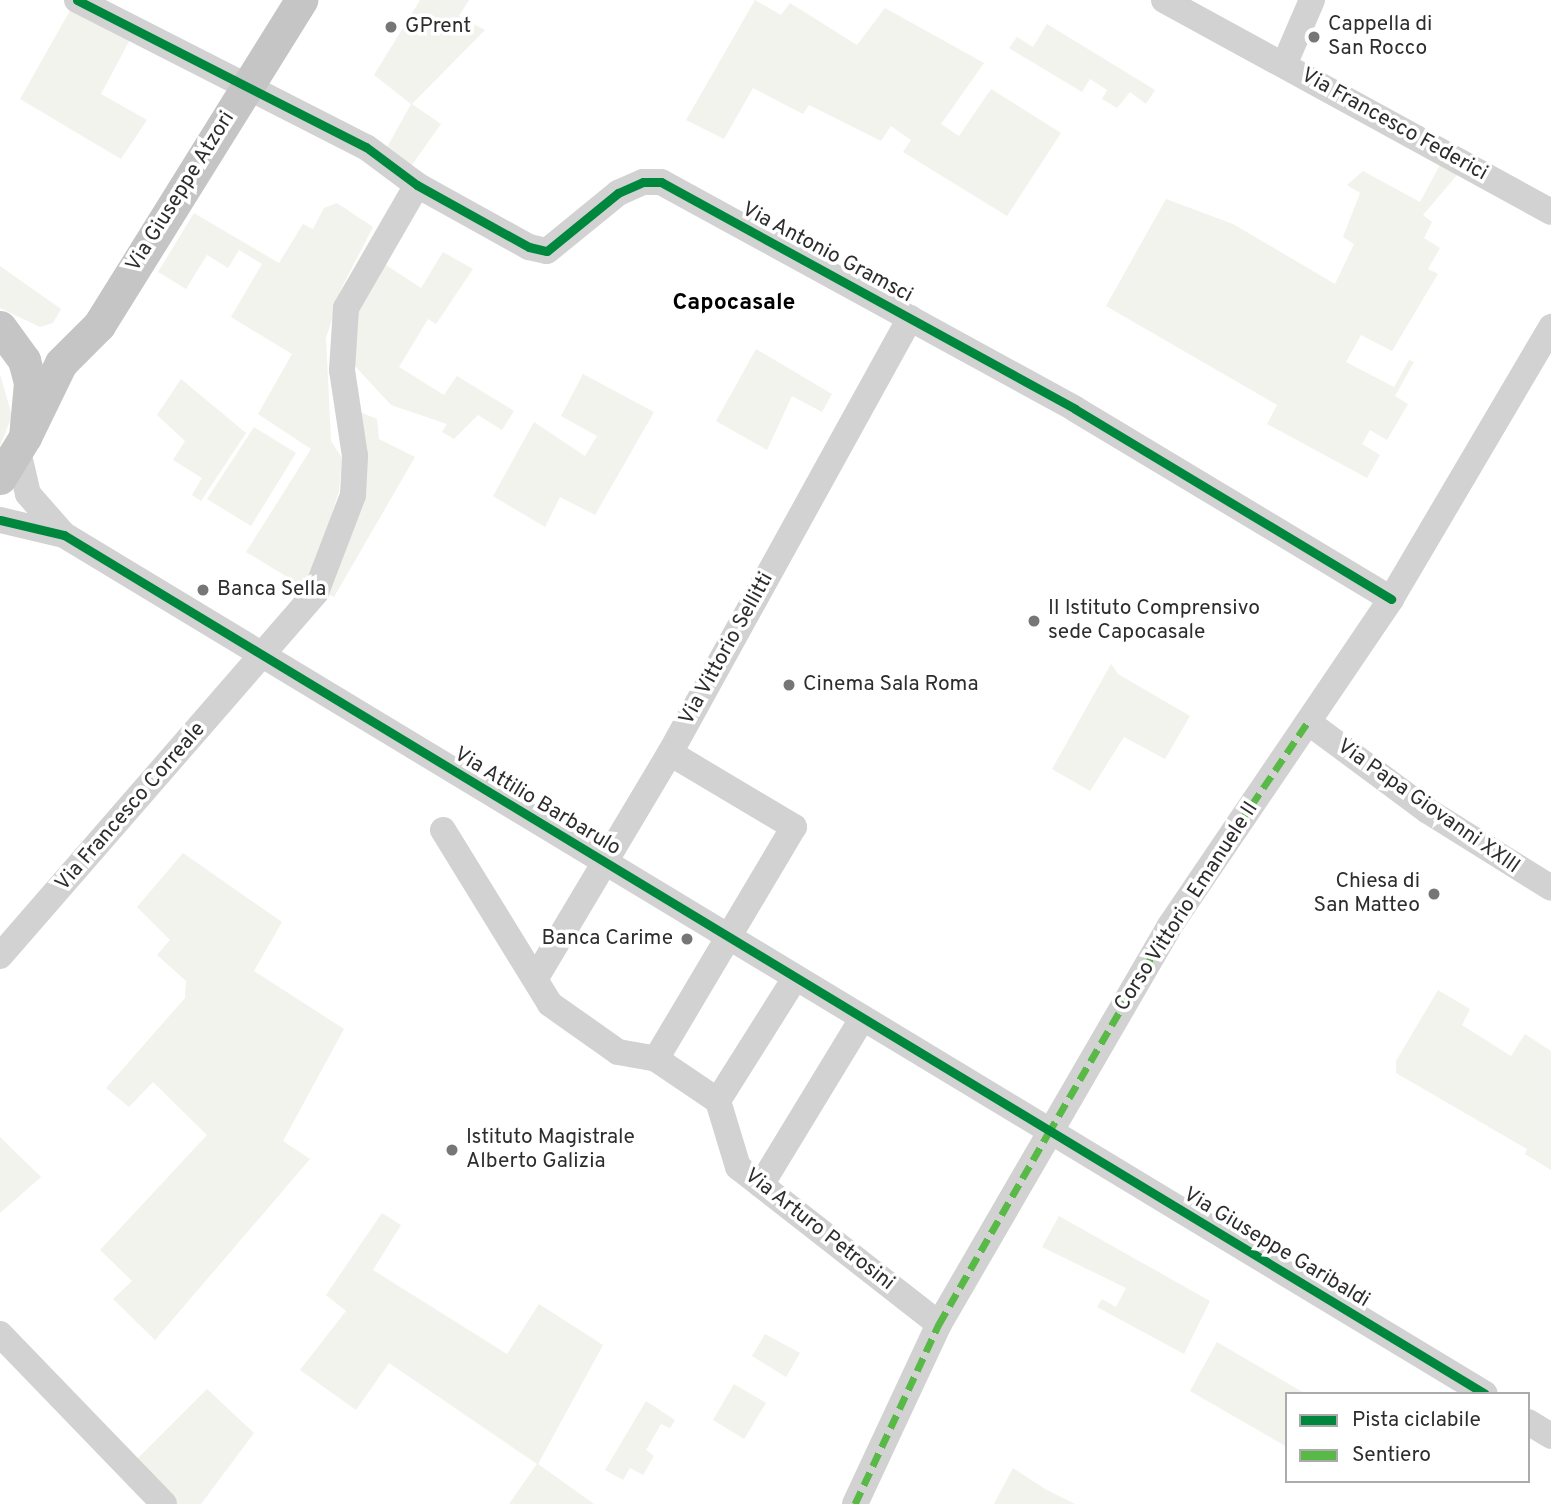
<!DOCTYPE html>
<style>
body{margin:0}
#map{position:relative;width:1551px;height:1504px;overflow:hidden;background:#fff;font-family:Overpass,sans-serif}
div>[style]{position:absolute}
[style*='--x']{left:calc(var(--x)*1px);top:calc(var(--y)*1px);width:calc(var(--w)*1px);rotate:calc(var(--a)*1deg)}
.green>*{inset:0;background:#f1f3ec}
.minor>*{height:26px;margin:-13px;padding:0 13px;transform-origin:13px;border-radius:13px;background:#d2d2d2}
.major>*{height:33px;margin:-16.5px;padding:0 16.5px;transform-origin:16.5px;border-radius:16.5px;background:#c5c5c5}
.quiet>*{height:7px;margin-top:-3.5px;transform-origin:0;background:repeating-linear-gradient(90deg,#58b947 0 14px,transparent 0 21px)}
.cycleway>*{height:9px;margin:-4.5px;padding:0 4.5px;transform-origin:4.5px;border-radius:4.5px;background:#00873e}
.dots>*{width:19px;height:19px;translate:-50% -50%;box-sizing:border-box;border:4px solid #fff;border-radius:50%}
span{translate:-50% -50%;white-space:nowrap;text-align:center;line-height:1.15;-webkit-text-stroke:7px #fff;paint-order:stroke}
.poi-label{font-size:21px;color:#2d2d2d}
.left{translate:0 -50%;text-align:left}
.right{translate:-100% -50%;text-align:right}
.street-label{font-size:21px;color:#2d2d2d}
.neighbourhood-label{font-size:23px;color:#000;font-weight:700}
.legend{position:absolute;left:1285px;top:1392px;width:245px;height:91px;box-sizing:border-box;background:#fff;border:2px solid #ababab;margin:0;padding:9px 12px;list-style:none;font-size:21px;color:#2d2d2d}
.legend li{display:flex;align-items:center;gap:14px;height:35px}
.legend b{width:35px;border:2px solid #ababab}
</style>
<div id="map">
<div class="green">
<i style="clip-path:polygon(76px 0,135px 30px,101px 94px,147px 120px,121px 159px,20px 99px)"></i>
<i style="clip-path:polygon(420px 0,469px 0,459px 16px,485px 30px,412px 104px,441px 124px,409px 169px,385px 151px,411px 104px,374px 75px)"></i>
<i style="clip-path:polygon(755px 0,781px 15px,790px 3px,857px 45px,885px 8px,984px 63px,941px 124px,959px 136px,991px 89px,1061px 133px,1007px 216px,903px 152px,911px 140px,891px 126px,881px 141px,809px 105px,803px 114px,753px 88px,724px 139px,686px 120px)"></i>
<i style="clip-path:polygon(1047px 24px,1155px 90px,1146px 104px,1130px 92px,1117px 108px,1102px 99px,1107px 90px,1090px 79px,1082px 92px,1009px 48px,1017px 37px,1033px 47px)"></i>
<i style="clip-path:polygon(1440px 165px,1457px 175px,1423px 215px,1432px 222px,1424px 238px,1440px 248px,1428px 269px,1438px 274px,1392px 351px,1361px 335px,1346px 362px,1394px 387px,1409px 360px,1414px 362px,1395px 396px,1408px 404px,1387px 440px,1370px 430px,1362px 444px,1380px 455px,1367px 478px,1267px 424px,1277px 405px,1106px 306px,1166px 199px,1233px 224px,1335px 284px,1354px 244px,1343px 237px,1360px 193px,1347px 185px,1363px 171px,1420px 202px)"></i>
<i style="clip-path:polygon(337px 203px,373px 227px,342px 287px,326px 338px,331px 441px,342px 458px,339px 491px,318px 559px,302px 586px,246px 552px,311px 449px,258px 414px,292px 354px,231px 317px,262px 264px,239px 250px,228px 268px,207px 255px,186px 289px,158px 272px,194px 213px,279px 263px,303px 224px,313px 229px,324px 208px)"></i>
<i style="clip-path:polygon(443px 252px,473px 269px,436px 324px,428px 319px,399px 367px,444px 395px,457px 376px,514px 411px,502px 430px,478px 415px,454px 439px,442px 432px,447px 424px,391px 405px,355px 366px,355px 313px,383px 263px,421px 288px)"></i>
<i style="clip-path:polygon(0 266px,61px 309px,53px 323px,40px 327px,0 308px)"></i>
<i style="clip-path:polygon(756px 349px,832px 394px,822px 412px,792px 396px,767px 450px,716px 421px)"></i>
<i style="clip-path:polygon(0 374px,12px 416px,0 446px)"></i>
<i style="clip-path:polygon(583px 374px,654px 412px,595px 515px,560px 497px,545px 527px,493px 496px,534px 422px,585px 456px,597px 436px,561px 416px)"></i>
<i style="clip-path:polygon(181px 379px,246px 433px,201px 501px,192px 495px,202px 478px,173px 460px,185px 441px,157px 415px)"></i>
<i style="clip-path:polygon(348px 407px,377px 419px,379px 439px,415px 457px,334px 597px,318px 589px,344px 528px)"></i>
<i style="clip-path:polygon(254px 427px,296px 453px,251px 526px,207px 499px)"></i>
<i style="clip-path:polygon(1111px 664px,1118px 674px,1190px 716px,1165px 759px,1124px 737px,1090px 791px,1052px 769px)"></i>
<i style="clip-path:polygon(183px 853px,282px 922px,254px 971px,344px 1029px,283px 1141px,310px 1159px,155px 1340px,113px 1299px,132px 1281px,100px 1250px,207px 1135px,153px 1082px,129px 1107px,106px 1088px,185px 998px,186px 981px,157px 955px,170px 940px,137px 907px)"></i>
<i style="clip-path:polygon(1438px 990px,1470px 1009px,1462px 1025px,1511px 1056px,1525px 1034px,1551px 1051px,1551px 1170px,1525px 1154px,1527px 1149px,1396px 1073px,1396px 1061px)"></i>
<i style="clip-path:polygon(0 1137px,41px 1177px,0 1213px)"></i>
<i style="clip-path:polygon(382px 1213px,401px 1225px,373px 1270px,507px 1354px,539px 1304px,603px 1345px,538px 1464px,594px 1504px,509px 1504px,537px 1464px,389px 1363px,356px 1410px,300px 1370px,346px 1311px,326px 1295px)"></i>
<i style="clip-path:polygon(1059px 1216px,1210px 1301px,1184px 1354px,1097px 1307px,1102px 1299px,1116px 1307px,1126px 1288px,1042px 1247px)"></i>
<i style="clip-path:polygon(765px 1334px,800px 1353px,786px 1377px,752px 1356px)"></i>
<i style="clip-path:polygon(1217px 1342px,1306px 1394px,1287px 1394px,1287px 1447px,1190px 1391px)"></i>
<i style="clip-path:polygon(734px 1384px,766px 1403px,744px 1439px,713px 1420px)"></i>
<i style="clip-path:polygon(207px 1389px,254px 1433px,201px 1504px,176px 1504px,134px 1462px)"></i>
<i style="clip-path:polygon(646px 1401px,675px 1420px,670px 1428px,661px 1424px,646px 1450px,654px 1456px,643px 1475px,630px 1468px,623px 1480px,605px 1470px)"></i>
<i style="clip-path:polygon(1013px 1468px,1045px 1489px,1075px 1504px,994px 1504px)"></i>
</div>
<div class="minor">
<i style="--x:77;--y:0;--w:324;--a:27"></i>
<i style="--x:366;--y:147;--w:64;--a:36.7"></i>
<i style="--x:417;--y:185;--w:128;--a:29"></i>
<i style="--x:529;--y:247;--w:18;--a:13"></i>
<i style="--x:547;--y:251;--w:92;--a:-39.2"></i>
<i style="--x:618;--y:193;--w:27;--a:-24"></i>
<i style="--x:643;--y:182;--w:18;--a:0"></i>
<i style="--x:661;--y:182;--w:472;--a:28.7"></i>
<i style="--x:1075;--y:409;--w:369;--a:31"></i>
<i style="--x:1164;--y:0;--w:441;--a:28.7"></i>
<i style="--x:1284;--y:65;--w:71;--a:-66.7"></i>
<i style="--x:18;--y:451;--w:44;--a:76.9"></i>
<i style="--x:28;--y:494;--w:53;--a:48.8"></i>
<i style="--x:0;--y:520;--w:66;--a:13.2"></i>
<i style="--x:64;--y:535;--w:1660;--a:31.15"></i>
<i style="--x:1308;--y:722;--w:149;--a:36.6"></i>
<i style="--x:1428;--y:811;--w:145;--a:32"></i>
<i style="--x:443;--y:830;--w:204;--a:58.4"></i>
<i style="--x:550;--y:1004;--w:83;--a:35.2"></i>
<i style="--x:618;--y:1052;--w:39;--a:10"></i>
<i style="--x:656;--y:1059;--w:75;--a:34.1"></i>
<i style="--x:718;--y:1101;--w:69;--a:73.1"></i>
<i style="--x:738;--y:1167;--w:255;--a:38"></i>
<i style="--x:0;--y:956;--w:482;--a:-49"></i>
<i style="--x:316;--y:592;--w:104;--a:-69.1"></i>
<i style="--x:353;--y:495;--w:39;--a:-87"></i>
<i style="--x:355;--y:456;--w:87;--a:-98.6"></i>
<i style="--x:342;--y:370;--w:62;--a:-86.3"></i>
<i style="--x:346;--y:308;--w:142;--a:-60"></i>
<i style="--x:537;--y:976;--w:260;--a:-59.2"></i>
<i style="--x:670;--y:753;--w:497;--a:-61.1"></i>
<i style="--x:656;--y:1059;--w:270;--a:-59.3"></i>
<i style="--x:794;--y:827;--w:144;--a:-149.2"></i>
<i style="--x:722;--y:1094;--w:137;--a:-57.8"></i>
<i style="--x:761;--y:1185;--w:194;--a:-58.7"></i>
<i style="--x:0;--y:1334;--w:236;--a:46"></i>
<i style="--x:1528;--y:1422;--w:27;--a:31"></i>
<i style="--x:855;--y:1504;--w:199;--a:-65"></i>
<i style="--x:939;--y:1324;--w:459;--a:-59.9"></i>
<i style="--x:1169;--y:927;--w:396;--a:-55.9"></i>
<i style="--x:1391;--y:599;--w:316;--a:-59.5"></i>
</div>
<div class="major">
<i style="--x:0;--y:327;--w:41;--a:54"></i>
<i style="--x:24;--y:360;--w:24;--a:75"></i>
<i style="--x:30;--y:383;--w:54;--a:95.3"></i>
<i style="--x:25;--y:437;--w:48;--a:121.4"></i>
<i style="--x:25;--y:437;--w:82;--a:-64.1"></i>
<i style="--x:61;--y:363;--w:54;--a:-45"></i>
<i style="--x:99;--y:325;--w:383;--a:-58.1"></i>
</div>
<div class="quiet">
<i style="--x:855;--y:1504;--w:199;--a:-65"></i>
<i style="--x:939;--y:1324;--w:219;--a:-60.2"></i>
<i style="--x:1048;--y:1134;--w:240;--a:-59.7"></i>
<i style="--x:1169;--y:927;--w:248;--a:-55.9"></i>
</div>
<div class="cycleway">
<i style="--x:77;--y:0;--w:324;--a:27"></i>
<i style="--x:366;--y:147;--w:64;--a:36.7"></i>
<i style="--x:417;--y:185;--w:128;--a:29"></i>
<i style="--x:529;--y:247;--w:18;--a:13"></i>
<i style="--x:547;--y:251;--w:92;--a:-39.2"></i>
<i style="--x:618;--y:193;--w:27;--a:-24"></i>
<i style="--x:643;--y:182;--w:18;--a:0"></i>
<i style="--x:661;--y:182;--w:472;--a:28.7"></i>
<i style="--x:1075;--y:409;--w:369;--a:31"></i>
<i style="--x:0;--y:520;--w:66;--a:13.2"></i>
<i style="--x:64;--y:535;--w:1660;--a:31.15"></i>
</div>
<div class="dots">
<i style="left:391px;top:27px;background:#767676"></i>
<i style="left:1314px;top:37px;background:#767676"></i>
<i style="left:203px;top:590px;background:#767676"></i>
<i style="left:1034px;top:621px;background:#767676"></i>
<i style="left:789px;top:685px;background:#767676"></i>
<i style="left:1434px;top:894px;background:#767676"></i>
<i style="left:687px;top:939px;background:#767676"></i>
<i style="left:452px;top:1150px;background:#767676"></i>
</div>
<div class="poi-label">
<span class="left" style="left:1328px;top:37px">Cappella di<br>San Rocco</span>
<span class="left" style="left:405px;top:27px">GPrent</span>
<span class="left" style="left:217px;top:590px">Banca Sella</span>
<span class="left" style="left:1048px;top:621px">II Istituto Comprensivo<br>sede Capocasale</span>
<span class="left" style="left:803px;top:685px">Cinema Sala Roma</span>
<span class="right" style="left:1420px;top:894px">Chiesa di<br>San Matteo</span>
<span class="right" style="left:673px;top:939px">Banca Carime</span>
<span class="left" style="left:466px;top:1150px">Istituto Magistrale<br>Alberto Galizia</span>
</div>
<div class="street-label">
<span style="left:1394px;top:125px;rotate:29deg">Via Francesco Federici</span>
<span style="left:181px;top:192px;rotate:-58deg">Via Giuseppe Atzori</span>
<span style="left:827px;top:253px;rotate:28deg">Via Antonio Gramsci</span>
<span style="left:727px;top:649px;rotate:-61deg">Via Vittorio Sellitti</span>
<span style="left:537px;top:802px;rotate:31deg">Via Attilio Barbarulo</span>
<span style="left:131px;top:807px;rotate:-49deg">Via Francesco Correale</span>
<span style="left:1428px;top:807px;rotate:35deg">Via Papa Giovanni XXIII</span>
<span style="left:1187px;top:907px;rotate:-57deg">Corso Vittorio Emanuele II</span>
<span style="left:819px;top:1230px;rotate:38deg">Via Arturo Petrosini</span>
<span style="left:1276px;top:1248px;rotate:31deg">Via Giuseppe Garibaldi</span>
</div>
<div class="neighbourhood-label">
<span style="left:734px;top:304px">Capocasale</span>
</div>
<ul class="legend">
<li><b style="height:9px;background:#00873e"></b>Pista ciclabile</li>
<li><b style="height:9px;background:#58b947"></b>Sentiero</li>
</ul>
</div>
